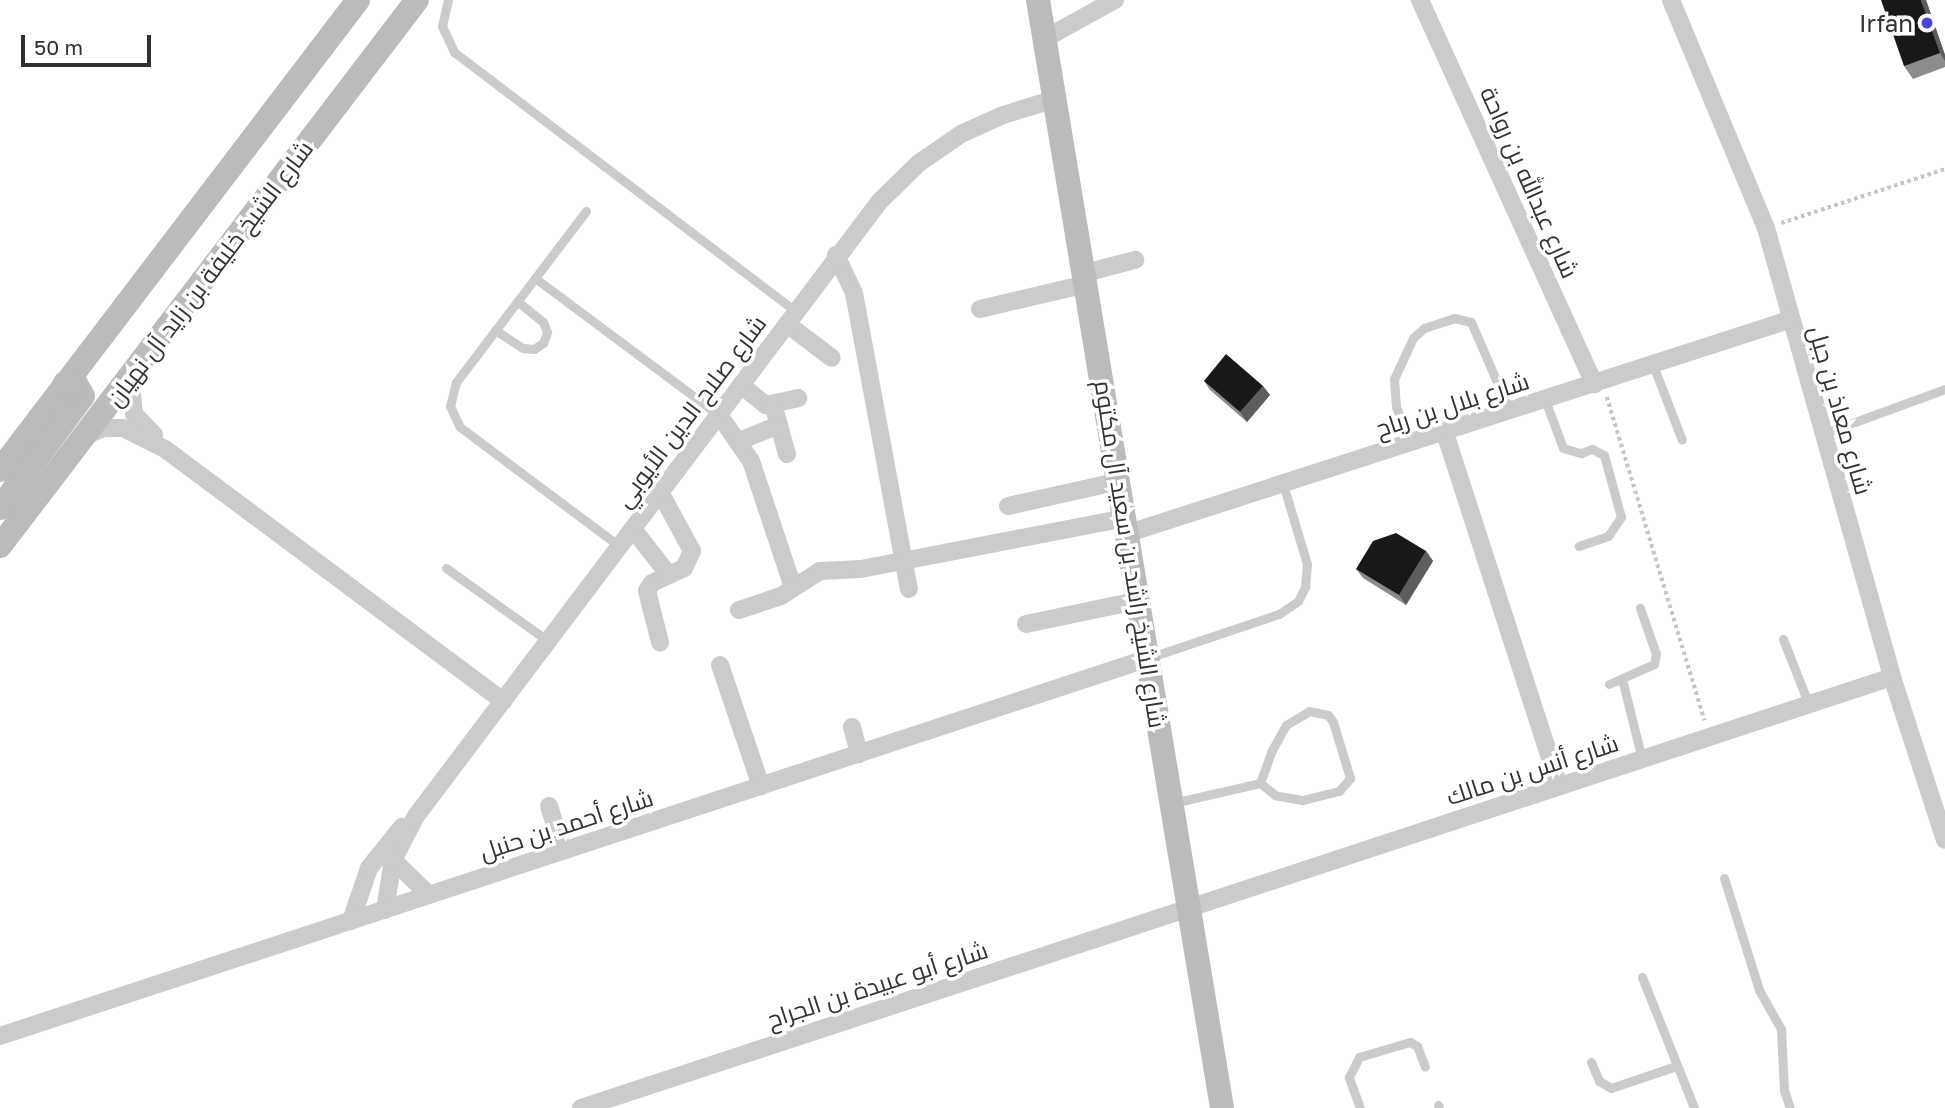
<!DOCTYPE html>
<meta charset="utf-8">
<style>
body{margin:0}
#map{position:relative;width:1945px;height:1108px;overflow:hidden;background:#fff;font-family:"Golos Text",Cairo,sans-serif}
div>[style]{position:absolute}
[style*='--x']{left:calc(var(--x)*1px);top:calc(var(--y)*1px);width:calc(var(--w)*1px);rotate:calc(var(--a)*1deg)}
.path>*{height:3.5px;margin-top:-1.75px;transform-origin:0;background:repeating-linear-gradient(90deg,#c5c5c5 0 3.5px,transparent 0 7px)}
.lane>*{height:9px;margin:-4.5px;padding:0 4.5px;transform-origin:4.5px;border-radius:4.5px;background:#cbcbcb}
.street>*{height:18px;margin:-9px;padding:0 9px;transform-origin:9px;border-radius:9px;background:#cbcbcb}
.secondary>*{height:24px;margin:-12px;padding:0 12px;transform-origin:12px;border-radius:12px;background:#bbb}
.wall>*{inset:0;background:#8c8c8c}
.shaded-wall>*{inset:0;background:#5d5d5d}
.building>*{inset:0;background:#181818}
.dots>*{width:19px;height:19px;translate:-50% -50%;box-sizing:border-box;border:4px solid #fff;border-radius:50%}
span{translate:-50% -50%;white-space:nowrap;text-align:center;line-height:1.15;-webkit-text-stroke:7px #fff;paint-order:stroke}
.poi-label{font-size:24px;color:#313131}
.right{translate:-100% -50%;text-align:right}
.street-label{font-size:24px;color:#313131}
.scale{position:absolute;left:21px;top:35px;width:130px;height:32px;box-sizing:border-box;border:4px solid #313131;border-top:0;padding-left:9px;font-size:21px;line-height:24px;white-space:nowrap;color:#313131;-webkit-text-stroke:5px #fff;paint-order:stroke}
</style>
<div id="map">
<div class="path">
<i style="--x:1781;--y:223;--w:173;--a:-18.2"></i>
<i style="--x:1607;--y:397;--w:338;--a:73.2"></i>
</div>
<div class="lane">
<i style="--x:448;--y:0;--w:27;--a:103"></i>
<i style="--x:442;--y:26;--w:29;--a:65"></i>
<i style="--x:454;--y:52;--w:430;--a:37.2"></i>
<i style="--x:586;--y:211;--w:215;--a:127.2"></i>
<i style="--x:456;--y:382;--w:25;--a:104"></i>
<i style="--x:450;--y:406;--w:23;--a:65"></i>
<i style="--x:460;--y:427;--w:199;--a:36.8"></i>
<i style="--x:535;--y:278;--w:229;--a:36.7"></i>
<i style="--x:495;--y:330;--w:33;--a:33"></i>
<i style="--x:523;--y:348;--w:11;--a:5"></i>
<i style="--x:534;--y:349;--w:11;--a:-34"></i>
<i style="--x:543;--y:343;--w:12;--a:-70"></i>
<i style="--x:547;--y:332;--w:11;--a:-112"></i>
<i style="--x:543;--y:322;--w:33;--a:-141"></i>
<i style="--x:1653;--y:365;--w:80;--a:68.9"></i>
<i style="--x:1545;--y:400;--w:51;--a:69.4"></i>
<i style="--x:1563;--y:448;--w:19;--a:16"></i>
<i style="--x:1581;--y:453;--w:12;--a:-20"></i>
<i style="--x:1592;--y:449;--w:13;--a:27"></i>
<i style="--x:1604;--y:455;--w:64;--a:74.7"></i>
<i style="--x:1621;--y:517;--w:23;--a:124"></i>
<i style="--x:1608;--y:536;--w:31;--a:161"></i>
<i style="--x:1822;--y:434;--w:131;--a:-20.1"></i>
<i style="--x:1410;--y:443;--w:39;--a:-111"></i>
<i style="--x:1396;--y:407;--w:28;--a:-94"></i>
<i style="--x:1394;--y:379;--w:45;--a:-65.1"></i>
<i style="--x:1413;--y:338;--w:15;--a:-42"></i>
<i style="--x:1424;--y:328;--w:32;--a:-18"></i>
<i style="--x:1454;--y:318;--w:17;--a:13"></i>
<i style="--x:1471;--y:322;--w:98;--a:66.6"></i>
<i style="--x:446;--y:568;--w:125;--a:35.6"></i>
<i style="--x:1783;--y:639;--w:71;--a:68.5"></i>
<i style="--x:1148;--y:658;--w:138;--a:-18.6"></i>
<i style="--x:1279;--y:614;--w:23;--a:-34"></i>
<i style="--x:1298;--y:601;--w:16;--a:-63"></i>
<i style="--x:1305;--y:587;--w:23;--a:-85"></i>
<i style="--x:1307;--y:564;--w:84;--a:-106.7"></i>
<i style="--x:1622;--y:679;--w:82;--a:76"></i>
<i style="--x:1609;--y:684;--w:49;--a:-24"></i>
<i style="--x:1654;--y:664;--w:10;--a:-79"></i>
<i style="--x:1656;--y:654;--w:49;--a:-109.2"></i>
<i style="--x:1309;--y:711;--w:19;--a:12"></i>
<i style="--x:1328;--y:715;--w:9;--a:54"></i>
<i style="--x:1333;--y:722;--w:59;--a:73.1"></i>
<i style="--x:1350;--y:778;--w:17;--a:130"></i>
<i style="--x:1339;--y:791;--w:38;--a:166"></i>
<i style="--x:1302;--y:800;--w:27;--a:-170"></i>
<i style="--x:1275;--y:795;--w:19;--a:-141"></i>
<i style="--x:1260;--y:783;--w:33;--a:-70"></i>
<i style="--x:1271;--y:752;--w:31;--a:-61"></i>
<i style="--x:1286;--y:725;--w:27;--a:-31"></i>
<i style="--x:1173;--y:803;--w:89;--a:-12.9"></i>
<i style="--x:1724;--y:878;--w:117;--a:72.6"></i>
<i style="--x:1759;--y:990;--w:45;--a:60.6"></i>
<i style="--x:1781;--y:1029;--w:61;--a:87.2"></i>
<i style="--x:1784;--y:1090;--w:19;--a:72"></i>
<i style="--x:1642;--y:977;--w:141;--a:68.3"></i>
<i style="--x:1591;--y:1062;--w:21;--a:67"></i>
<i style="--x:1599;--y:1081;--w:14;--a:30"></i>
<i style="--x:1611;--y:1088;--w:69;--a:-18.7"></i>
<i style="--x:1438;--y:1105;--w:3;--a:72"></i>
<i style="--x:1360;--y:1108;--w:33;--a:-110"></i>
<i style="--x:1349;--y:1077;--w:22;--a:-63"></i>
<i style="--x:1359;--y:1057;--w:53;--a:-16.4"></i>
<i style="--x:1410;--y:1042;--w:8;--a:30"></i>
<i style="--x:1417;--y:1046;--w:22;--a:69"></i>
</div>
<div class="street">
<i style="--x:1420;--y:0;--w:422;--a:65.6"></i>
<i style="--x:1671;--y:0;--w:247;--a:67.4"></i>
<i style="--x:1766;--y:228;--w:466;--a:74.3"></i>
<i style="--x:1892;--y:677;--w:171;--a:72"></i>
<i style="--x:1044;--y:39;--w:81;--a:-28.8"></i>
<i style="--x:836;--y:255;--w:42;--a:64.7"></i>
<i style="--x:854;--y:293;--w:301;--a:79.5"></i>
<i style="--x:1085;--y:273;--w:52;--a:-14.6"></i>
<i style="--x:980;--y:309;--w:110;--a:-13.2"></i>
<i style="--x:787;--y:324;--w:56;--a:37.1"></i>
<i style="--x:130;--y:376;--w:38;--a:84"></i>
<i style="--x:134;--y:414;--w:29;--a:46"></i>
<i style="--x:741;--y:385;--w:32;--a:39"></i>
<i style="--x:766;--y:405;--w:33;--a:-12"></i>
<i style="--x:773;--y:404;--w:52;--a:74.4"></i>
<i style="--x:719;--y:415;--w:56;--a:55.2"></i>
<i style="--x:751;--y:461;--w:133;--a:71.6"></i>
<i style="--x:1445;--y:433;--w:371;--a:72.1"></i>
<i style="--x:86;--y:435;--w:19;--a:-21"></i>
<i style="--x:104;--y:428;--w:19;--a:0"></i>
<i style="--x:123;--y:428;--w:47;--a:26.6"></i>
<i style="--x:165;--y:449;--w:422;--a:36.7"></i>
<i style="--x:739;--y:441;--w:43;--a:-21.8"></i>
<i style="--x:660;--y:492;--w:67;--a:61.5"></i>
<i style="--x:692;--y:551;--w:19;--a:115"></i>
<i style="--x:684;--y:568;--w:35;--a:155"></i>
<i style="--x:652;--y:583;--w:9;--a:122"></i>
<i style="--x:647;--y:591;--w:53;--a:75.7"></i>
<i style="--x:1008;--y:506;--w:115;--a:-12.6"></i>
<i style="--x:633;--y:529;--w:58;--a:52"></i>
<i style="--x:1129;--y:533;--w:694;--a:-17.89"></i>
<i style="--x:739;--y:610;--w:44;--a:-18.4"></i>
<i style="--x:781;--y:596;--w:46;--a:-32.7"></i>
<i style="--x:820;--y:571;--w:41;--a:-2.8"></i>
<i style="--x:861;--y:569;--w:270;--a:-10.9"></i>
<i style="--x:1026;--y:624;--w:112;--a:-11.8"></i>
<i style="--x:720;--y:665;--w:128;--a:71.3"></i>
<i style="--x:852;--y:727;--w:28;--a:75"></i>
<i style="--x:549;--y:806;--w:47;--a:72.7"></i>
<i style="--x:393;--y:860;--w:50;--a:44.2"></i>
<i style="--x:385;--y:910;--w:51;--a:-80.9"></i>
<i style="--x:393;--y:860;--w:50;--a:-62.4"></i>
<i style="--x:416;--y:816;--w:770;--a:-52.97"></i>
<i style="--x:880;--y:201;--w:54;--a:-44.3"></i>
<i style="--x:919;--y:163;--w:51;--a:-34.6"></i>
<i style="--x:961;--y:134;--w:46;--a:-24.3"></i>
<i style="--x:1003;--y:115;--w:54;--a:-17.1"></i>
<i style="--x:351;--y:921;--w:56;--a:-71.2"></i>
<i style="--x:369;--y:868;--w:53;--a:-51.2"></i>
<i style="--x:0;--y:1036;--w:1206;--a:-18.21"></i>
<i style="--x:581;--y:1108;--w:1380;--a:-18.2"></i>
</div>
<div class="secondary">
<i style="--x:1038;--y:0;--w:1123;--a:80.57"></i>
<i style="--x:0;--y:470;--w:591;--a:-52.7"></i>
<i style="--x:0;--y:508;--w:139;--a:-53.5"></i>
<i style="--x:83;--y:396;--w:14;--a:-120"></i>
<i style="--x:76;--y:384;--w:11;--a:-175"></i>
<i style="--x:0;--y:546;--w:687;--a:-52.63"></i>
</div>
<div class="wall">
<i style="clip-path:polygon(1926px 0,1945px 55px,1945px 67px,1913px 79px,1904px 66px)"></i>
<i style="clip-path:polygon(1204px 381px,1263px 386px,1270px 395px,1247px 422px,1210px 390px)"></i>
<i style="clip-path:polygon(1426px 551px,1433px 561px,1406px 605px,1363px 578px,1356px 569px)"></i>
</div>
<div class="shaded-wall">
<i style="clip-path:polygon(1921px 0,1926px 0,1945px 55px,1945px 61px,1940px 53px)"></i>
<i style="clip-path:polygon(1263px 386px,1270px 395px,1247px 422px,1240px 412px)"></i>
<i style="clip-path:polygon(1426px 551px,1433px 561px,1406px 605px,1399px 595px)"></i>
</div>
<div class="building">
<i style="clip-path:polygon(1881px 0,1921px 0,1940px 53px,1904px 66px)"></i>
<i style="clip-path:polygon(1226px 354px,1263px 386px,1240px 412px,1204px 381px)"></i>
<i style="clip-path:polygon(1396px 533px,1426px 551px,1399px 595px,1356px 569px,1373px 541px)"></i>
</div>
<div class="dots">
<i style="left:1927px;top:23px;background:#4b43d9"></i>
</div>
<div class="poi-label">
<span class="right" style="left:1913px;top:23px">Irfan</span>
</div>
<div class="street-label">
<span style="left:1530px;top:182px;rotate:66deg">شارع عبدالله بن رواحة</span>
<span style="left:209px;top:273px;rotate:-53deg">شارع الشيخ خليفة بن زايد آل نهيان</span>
<span style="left:1452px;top:404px;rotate:-18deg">شارع بلال بن رباح</span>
<span style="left:1841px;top:410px;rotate:74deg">شارع معاذ بن جبل</span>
<span style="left:690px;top:411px;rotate:-53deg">شارع صلاح الدين الأيوبي</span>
<span style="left:1131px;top:554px;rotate:81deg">شارع الشيخ راشد بن سعيد آل مكتوم</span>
<span style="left:1532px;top:769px;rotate:-18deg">شارع أنس بن مالك</span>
<span style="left:566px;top:824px;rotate:-18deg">شارع أحمد بن حنبل</span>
<span style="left:877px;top:984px;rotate:-18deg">شارع أبو عبيدة بن الجراح</span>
</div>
<div class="scale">50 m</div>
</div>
